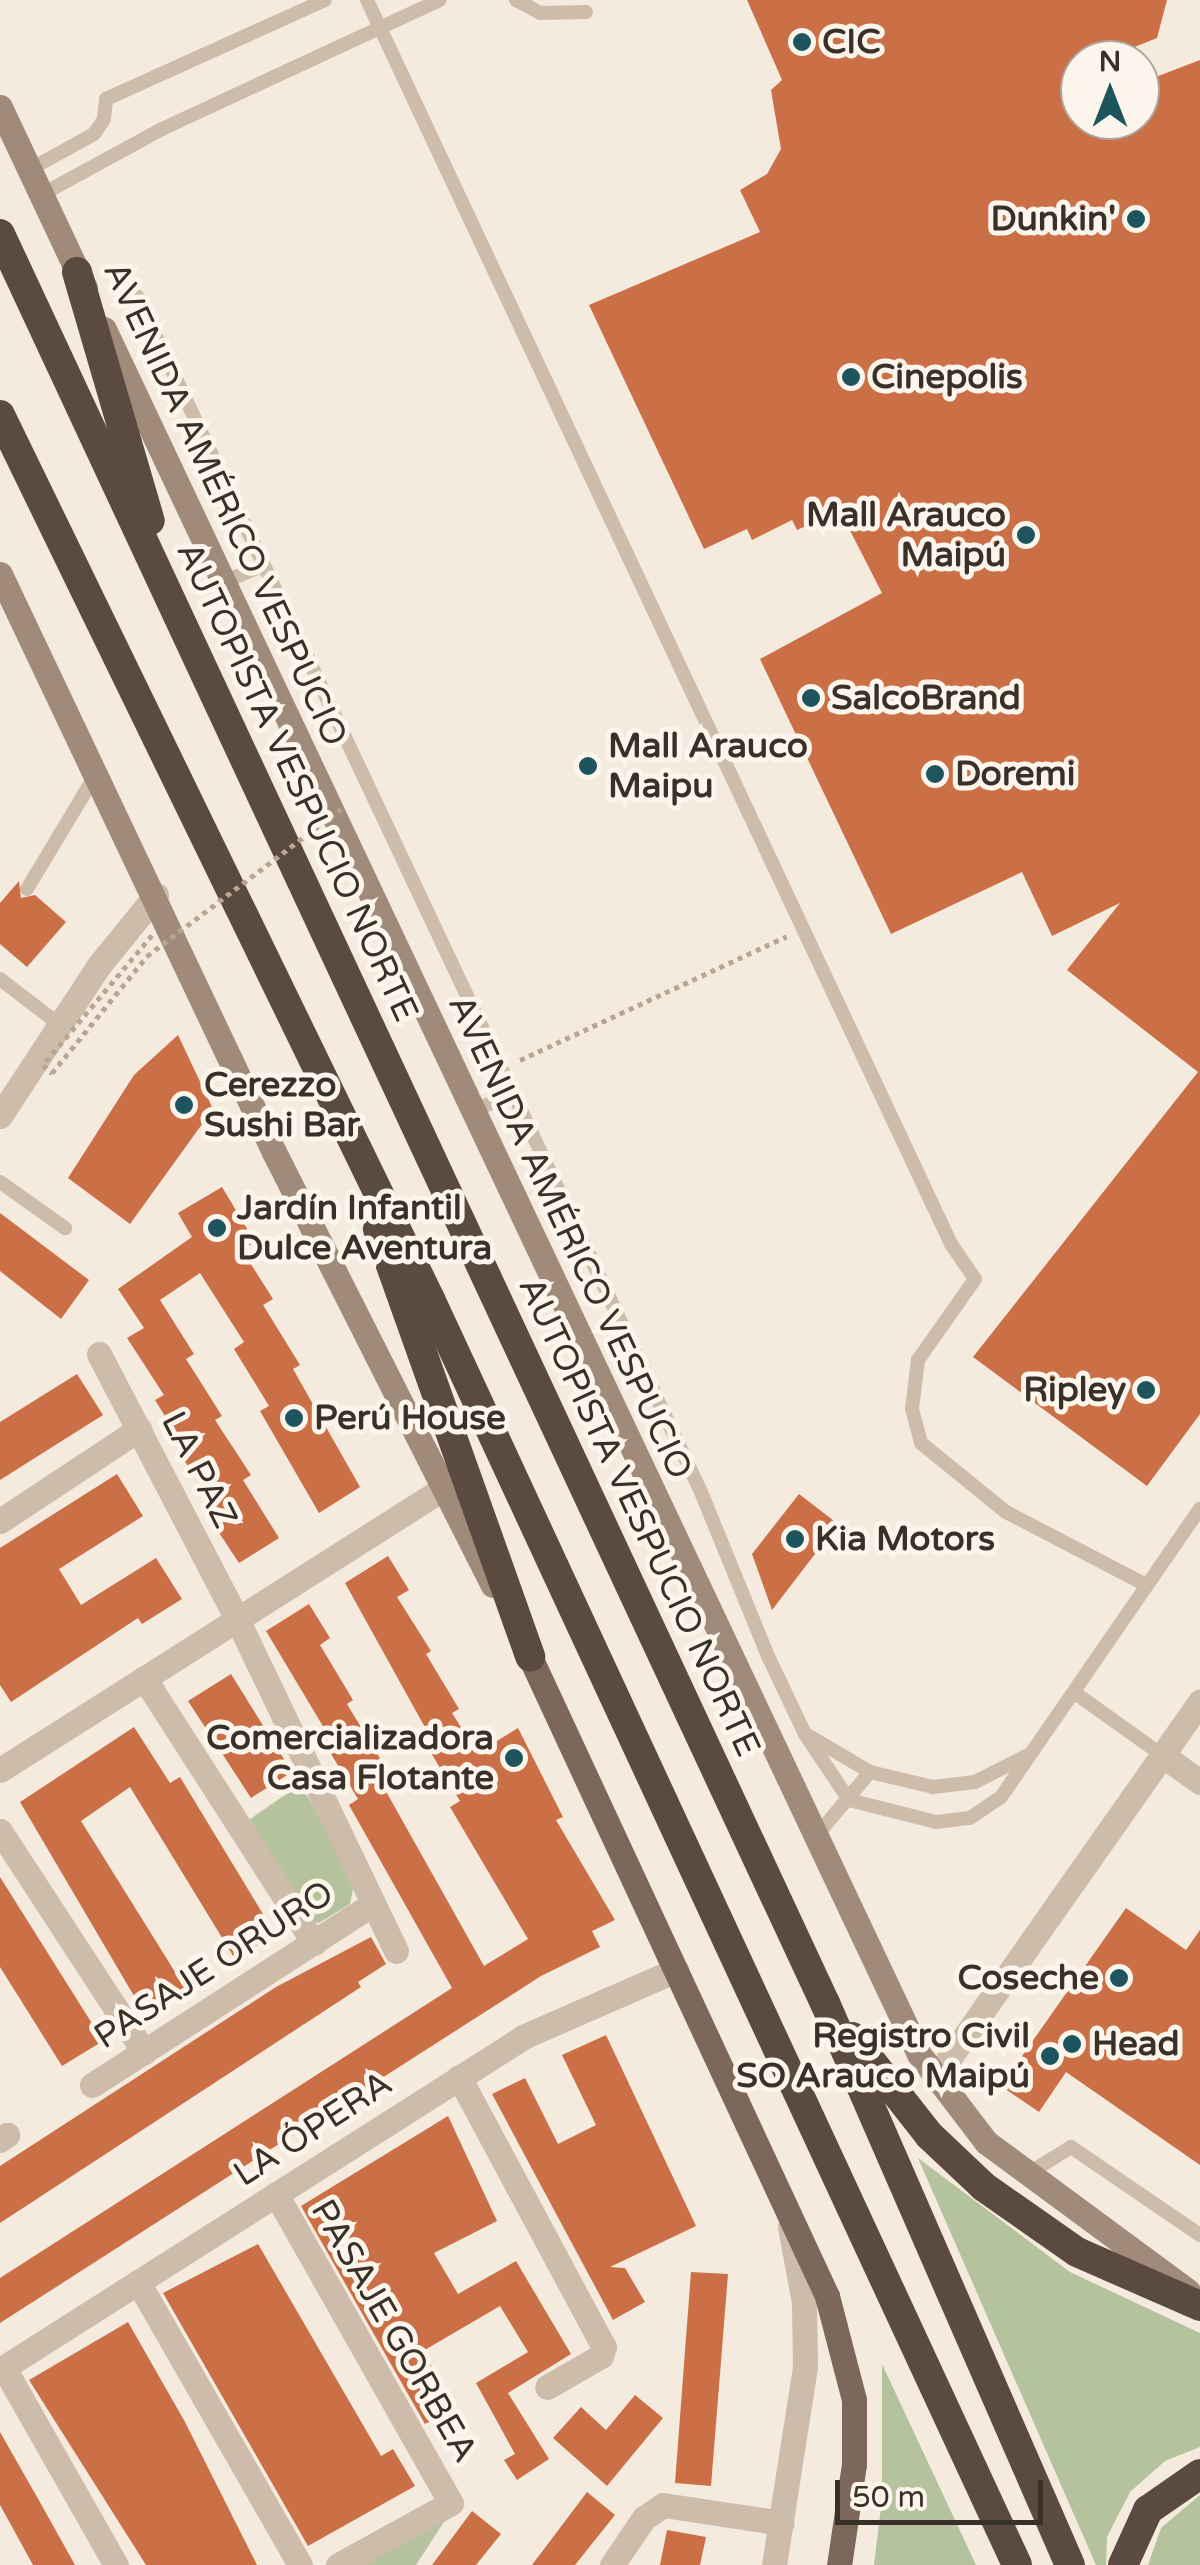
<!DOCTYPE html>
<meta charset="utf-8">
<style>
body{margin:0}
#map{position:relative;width:1200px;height:2565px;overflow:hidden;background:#f4ebde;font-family:"Varela Round",sans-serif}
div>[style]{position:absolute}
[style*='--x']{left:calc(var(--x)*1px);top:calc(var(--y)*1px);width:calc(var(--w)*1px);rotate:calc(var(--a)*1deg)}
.green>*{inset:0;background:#b4c39d}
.building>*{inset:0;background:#ca6f46}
.path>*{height:5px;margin-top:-2.5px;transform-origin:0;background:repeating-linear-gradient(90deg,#b8a693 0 5px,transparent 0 10px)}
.service>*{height:14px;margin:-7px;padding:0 7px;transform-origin:7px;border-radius:7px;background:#ccbca9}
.minor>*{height:25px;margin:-12.5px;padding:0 12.5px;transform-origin:12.5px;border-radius:12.5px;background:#ccbca9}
.tertiary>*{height:25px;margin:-12.5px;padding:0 12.5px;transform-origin:12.5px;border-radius:12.5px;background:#ccbca9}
.secondary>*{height:25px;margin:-12.5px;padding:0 12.5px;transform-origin:12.5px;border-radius:12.5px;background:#a08b7a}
.primary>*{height:25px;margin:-12.5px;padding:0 12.5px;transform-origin:12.5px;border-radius:12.5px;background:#7c685a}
.motorway>*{height:30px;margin:-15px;padding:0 15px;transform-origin:15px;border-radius:15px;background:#5b4a40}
.path-bridge>*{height:5px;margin-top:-2.5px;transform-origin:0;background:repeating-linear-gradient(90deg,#b8a693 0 5px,transparent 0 10px)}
.dots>*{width:28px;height:28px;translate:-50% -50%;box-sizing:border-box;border:5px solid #fbf5eb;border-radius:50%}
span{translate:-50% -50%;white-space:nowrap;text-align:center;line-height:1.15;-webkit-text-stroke:10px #fbf5eb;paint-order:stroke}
.poi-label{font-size:35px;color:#393029;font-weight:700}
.left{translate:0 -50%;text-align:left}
.right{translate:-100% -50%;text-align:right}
.street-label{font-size:35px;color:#393029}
.north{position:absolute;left:1060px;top:40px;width:100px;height:100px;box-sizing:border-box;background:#fbf5eb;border:2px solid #ada69d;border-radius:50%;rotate:0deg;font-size:28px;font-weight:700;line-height:40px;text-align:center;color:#393029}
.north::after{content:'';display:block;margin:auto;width:35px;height:45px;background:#1d545d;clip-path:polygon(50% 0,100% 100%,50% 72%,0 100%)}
.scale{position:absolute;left:835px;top:2480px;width:208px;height:45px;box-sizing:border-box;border:5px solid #393029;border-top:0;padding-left:12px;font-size:30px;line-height:35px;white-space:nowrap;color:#393029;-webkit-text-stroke:8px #fbf5eb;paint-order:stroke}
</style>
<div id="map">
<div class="green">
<i style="clip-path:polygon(301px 1784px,354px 1883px,350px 1904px,319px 1923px,309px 1920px,250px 1819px)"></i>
<i style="clip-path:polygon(918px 2158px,1070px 2272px,1200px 2333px,1200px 2447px,1165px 2461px,1130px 2492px,1107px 2537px,1106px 2565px,1096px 2565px)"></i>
<i style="clip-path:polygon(882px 2364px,976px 2565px,874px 2565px,882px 2499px)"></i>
<i style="clip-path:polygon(1200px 2495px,1200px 2565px,1148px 2565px,1161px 2528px)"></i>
<i style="clip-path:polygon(451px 2511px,416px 2565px,353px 2565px)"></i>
</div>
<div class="building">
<i style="clip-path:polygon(747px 0,1167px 0,1157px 38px,1102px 60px,1080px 60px,1080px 120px,1140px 120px,1140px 83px,1200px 60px,1200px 1414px,1147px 1486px,973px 1357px,1198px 1072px,1067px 970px,1120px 903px,1052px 936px,1022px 872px,891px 934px,760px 659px,882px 593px,840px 511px,797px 530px,792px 520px,752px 540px,747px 529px,704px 549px,589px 305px,760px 232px,740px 190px,767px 174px,781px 149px,771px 90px,782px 80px)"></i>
<i style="clip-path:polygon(19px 881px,21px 898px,35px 895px,66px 922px,27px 967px,0 944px,0 903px)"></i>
<i style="clip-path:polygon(178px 1035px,213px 1109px,130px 1224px,68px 1178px,134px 1075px)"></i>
<i style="clip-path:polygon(222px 1187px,255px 1242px,242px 1250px,273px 1299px,263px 1305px,300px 1365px,293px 1369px,360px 1487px,319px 1513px,260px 1411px,269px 1406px,234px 1349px,244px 1342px,200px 1273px,160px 1300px,194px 1354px,186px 1359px,222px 1416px,215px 1420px,251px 1475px,243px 1480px,279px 1538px,239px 1563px,212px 1522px,220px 1517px,184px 1460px,190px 1456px,155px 1400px,164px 1395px,127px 1338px,144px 1328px,118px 1289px,192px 1237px,178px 1213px)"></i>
<i style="clip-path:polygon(0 1213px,89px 1280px,61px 1319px,0 1271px)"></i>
<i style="clip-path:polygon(77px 1374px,103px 1415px,0 1480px,0 1422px)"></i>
<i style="clip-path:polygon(117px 1474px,143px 1516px,59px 1569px,81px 1605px,156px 1558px,182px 1599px,142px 1624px,138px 1618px,11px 1702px,0 1685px,0 1548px)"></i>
<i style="clip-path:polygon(799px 1494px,838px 1524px,772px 1610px,752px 1554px)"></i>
<i style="clip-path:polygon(388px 1556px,409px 1590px,397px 1597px,431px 1651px,426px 1654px,459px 1709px,452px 1713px,477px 1753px,518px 1728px,563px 1817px,556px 1820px,615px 1920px,592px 1931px,600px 1947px,541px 1976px,0 2323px,0 2278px,452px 1988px,349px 1805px,358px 1799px,324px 1742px,330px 1738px,266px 1631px,309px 1604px,330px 1638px,320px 1645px,353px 1700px,347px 1704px,384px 1765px,374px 1770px,484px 1966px,528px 1939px,450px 1807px,460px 1801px,431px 1753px,437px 1749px,345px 1583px)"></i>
<i style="clip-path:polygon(231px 1674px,292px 1772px,251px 1798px,188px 1701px)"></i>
<i style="clip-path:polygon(134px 1727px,170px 1783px,180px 1777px,275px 1934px,235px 1959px,130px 1787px,81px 1821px,185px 1988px,144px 2013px,20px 1802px)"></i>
<i style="clip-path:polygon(0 1877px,103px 2041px,62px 2066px,0 1967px)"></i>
<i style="clip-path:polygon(1126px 1908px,1186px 1950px,1200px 1930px,1200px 2165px,1066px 2072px,1039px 2112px,1001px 2086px)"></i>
<i style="clip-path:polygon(371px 1937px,386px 1964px,358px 1982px,361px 1987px,0 2223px,0 2166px,276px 1987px)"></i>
<i style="clip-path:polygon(606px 2035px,696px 2226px,610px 2267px,625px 2268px,645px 2302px,613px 2320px,492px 2094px,525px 2078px,558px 2144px,596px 2125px,562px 2055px)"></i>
<i style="clip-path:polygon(448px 2116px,497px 2221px,434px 2253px,458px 2294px,516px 2261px,571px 2354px,508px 2393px,549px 2459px,517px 2480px,504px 2460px,515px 2454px,476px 2383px,528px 2352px,500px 2306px,423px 2351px,455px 2407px,425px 2424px,301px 2206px)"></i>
<i style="clip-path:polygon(258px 2244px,381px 2456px,393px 2449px,415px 2486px,308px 2546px,163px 2293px)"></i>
<i style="clip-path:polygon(691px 2272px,728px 2274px,711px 2486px,675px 2483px)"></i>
<i style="clip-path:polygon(128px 2322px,185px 2422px,257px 2565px,146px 2565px,29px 2380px)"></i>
<i style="clip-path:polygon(635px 2395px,663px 2418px,607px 2486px,553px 2438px,581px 2407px,606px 2430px)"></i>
<i style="clip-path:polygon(0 2432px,41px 2504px,75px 2565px,33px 2565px,0 2505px)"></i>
<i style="clip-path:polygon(587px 2492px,615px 2515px,575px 2565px,532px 2565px)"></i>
<i style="clip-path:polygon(472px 2511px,501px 2534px,476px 2565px,432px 2565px)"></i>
<i style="clip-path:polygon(667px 2530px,706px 2537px,700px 2565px,660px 2565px)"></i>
</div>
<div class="path">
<i style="--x:520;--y:1060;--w:294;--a:-24.9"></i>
</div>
<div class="service">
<i style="--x:367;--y:0;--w:1374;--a:64.85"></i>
<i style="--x:951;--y:1244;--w:42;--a:55.6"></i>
<i style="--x:975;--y:1279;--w:99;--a:125.1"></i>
<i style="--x:918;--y:1360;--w:49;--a:97"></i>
<i style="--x:912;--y:1409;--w:35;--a:75"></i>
<i style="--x:921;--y:1443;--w:109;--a:39.1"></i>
<i style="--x:1006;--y:1512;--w:158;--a:27.5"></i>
<i style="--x:516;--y:0;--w:27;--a:28"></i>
<i style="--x:540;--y:13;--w:46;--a:-1.2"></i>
<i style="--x:29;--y:170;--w:74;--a:-29"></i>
<i style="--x:94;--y:134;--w:18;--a:-56"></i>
<i style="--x:104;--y:119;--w:20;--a:-84"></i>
<i style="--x:106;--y:99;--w:240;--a:-24.3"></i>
<i style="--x:41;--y:195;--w:138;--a:-28.6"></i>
<i style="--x:162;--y:129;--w:306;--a:-24.9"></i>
<i style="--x:137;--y:296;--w:1322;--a:64.75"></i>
<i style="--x:701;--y:1492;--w:177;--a:67.8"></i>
<i style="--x:768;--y:1656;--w:86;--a:64.6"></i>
<i style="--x:805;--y:1734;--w:79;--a:56.3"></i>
<i style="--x:849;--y:1800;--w:90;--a:14.2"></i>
<i style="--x:936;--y:1822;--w:34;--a:-7"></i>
<i style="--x:970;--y:1818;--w:37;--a:-34"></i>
<i style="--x:1001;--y:1797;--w:350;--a:-55.4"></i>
<i style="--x:224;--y:582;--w:43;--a:-23"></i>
<i style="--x:27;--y:889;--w:134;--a:-59"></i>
<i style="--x:0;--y:979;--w:76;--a:37.5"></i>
<i style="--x:471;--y:1112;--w:46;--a:-24.3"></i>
<i style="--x:0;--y:1182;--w:80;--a:35.3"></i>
<i style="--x:1075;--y:1693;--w:107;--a:35.5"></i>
<i style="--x:809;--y:1736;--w:71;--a:30.5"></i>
<i style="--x:870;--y:1772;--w:65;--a:13.4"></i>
<i style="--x:933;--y:1787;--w:42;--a:-6.8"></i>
<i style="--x:975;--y:1782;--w:59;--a:-27"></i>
<i style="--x:817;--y:1835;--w:82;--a:-49.9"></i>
<i style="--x:1026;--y:2175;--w:53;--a:-31.9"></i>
<i style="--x:1071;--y:2147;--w:156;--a:34.3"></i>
</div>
<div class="minor">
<i style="--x:99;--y:1354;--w:299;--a:62.5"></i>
<i style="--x:237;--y:1619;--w:368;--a:64.4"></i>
<i style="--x:0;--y:1521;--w:167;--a:-33.5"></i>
<i style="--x:144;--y:1678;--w:315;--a:57.3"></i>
<i style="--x:1162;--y:1755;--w:47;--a:35.4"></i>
<i style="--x:0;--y:1770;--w:526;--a:-32.42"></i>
<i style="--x:0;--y:1831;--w:264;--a:56.9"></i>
<i style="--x:459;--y:2077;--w:306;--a:61.8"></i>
<i style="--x:604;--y:2347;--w:9;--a:108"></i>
<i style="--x:601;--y:2356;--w:62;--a:150.1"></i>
<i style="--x:934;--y:2080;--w:463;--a:-54.9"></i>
<i style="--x:92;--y:2085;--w:334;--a:-32.8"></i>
<i style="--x:0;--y:2140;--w:9;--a:-36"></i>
<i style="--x:276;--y:2194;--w:355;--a:60.5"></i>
<i style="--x:451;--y:2503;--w:129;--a:151.2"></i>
<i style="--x:138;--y:2282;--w:326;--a:60.2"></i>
<i style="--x:4;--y:2368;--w:227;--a:60.4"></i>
<i style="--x:0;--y:2370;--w:622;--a:-32.46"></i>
<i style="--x:525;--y:2036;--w:165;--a:-23.6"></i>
<i style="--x:612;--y:2565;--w:57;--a:-55.8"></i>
<i style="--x:644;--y:2518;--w:23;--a:-34"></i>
<i style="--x:663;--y:2505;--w:120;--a:8.6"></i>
</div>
<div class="tertiary">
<i style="--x:0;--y:1116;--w:182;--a:-56.7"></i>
<i style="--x:100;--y:964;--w:89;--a:-50.9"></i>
<i style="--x:774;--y:2565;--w:200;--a:-81.1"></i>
<i style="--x:805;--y:2367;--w:65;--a:-90.9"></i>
<i style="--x:804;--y:2302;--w:76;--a:-100.6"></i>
</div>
<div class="secondary">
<i style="--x:0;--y:107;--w:200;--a:64.8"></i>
<i style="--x:104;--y:329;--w:1908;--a:64.71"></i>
<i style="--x:919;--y:2054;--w:111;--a:52.7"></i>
<i style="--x:986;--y:2142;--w:251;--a:36.4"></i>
<i style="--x:0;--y:574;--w:640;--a:64.64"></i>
<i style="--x:274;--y:1152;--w:485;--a:63.2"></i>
</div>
<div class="primary">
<i style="--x:530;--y:1657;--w:705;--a:65.07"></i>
<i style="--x:827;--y:2296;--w:107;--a:75.4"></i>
<i style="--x:854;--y:2400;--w:64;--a:90"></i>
<i style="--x:854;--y:2464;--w:102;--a:98.4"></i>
</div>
<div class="motorway">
<i style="--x:0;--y:234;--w:1952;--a:65"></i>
<i style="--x:825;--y:2003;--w:613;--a:66.45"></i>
<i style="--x:77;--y:272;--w:259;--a:73.7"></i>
<i style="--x:0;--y:415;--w:983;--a:64.06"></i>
<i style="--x:430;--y:1299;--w:1395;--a:65.12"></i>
<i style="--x:378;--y:1229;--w:454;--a:70.4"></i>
<i style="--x:852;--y:2037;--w:125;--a:51.8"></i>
<i style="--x:929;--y:2135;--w:76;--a:43.4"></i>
<i style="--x:984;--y:2187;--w:113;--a:35"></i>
<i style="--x:1077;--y:2252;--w:134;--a:23.7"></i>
<i style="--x:1123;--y:2565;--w:60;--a:-65.6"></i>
<i style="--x:1148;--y:2510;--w:63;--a:-34.7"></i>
</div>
<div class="path-bridge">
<i style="--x:152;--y:935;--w:170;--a:130"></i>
<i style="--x:43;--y:1065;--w:12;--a:42"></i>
<i style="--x:52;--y:1073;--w:151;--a:-50.9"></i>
<i style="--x:147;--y:956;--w:243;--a:-37.2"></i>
</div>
<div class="dots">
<i style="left:802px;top:42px;background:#1d545d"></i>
<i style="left:1136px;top:219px;background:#1d545d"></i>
<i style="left:851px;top:377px;background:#1d545d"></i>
<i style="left:1026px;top:535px;background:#1d545d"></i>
<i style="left:811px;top:698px;background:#1d545d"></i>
<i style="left:588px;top:766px;background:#1d545d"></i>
<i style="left:935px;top:774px;background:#1d545d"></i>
<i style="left:184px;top:1105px;background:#1d545d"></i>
<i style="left:217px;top:1228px;background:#1d545d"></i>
<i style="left:1146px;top:1390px;background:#1d545d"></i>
<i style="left:294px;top:1418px;background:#1d545d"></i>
<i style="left:795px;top:1539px;background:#1d545d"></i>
<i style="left:514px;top:1758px;background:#1d545d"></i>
<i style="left:1119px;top:1978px;background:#1d545d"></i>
<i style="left:1072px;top:2044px;background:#1d545d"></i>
<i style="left:1050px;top:2056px;background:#1d545d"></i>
</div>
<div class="poi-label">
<span class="left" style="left:822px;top:42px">CIC</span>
<span class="right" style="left:1116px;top:219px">Dunkin'</span>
<span class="left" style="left:871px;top:377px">Cinepolis</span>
<span class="right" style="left:1006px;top:535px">Mall Arauco<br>Maipú</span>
<span class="left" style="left:831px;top:698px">SalcoBrand</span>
<span class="left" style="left:608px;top:766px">Mall Arauco<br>Maipu</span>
<span class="left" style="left:955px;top:774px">Doremi</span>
<span class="left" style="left:204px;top:1105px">Cerezzo<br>Sushi Bar</span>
<span class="left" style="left:237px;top:1228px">Jardín Infantil<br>Dulce Aventura</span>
<span class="right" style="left:1126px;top:1390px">Ripley</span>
<span class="left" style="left:314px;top:1418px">Perú House</span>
<span class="left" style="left:815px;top:1539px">Kia Motors</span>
<span class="right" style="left:494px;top:1758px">Comercializadora<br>Casa Flotante</span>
<span class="right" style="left:1099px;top:1978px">Coseche</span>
<span class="right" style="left:1030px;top:2056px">Registro Civil<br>SO Arauco Maipú</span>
<span class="left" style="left:1092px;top:2044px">Head</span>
</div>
<div class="street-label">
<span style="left:225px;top:504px;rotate:65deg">AVENIDA AMÉRICO VESPUCIO</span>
<span style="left:297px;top:782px;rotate:65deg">AUTOPISTA VESPUCIO NORTE</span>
<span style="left:570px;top:1237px;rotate:65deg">AVENIDA AMÉRICO VESPUCIO</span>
<span style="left:199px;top:1470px;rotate:63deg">LA PAZ</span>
<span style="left:639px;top:1517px;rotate:65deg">AUTOPISTA VESPUCIO NORTE</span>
<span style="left:214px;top:1965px;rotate:-33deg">PASAJE ORURO</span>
<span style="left:313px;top:2129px;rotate:-33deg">LA ÓPERA</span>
<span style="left:394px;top:2331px;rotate:60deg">PASAJE GORBEA</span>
</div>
<div class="north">N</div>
<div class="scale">50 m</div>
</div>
